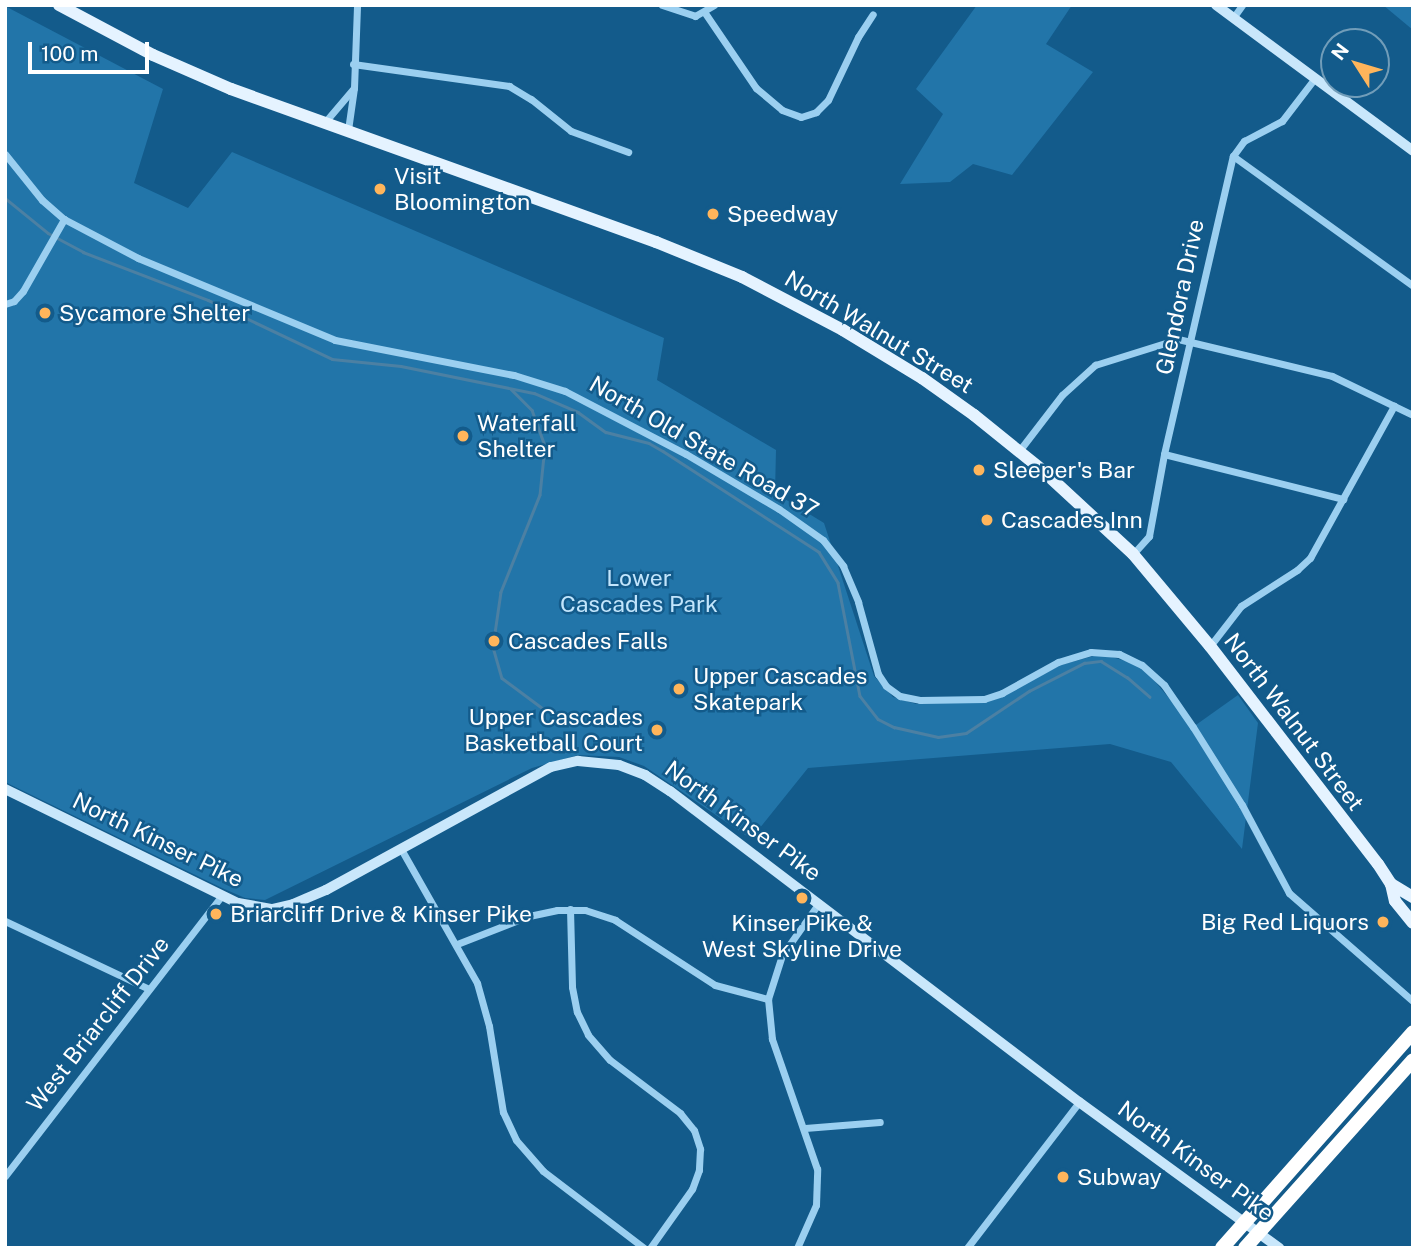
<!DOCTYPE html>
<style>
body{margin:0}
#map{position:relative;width:1418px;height:1253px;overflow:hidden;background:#135b8b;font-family:"Public Sans",sans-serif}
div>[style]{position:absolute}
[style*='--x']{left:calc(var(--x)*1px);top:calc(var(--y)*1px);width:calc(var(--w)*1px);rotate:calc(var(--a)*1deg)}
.green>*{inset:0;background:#2275a9}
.stream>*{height:2.5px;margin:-1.25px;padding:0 1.25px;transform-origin:1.25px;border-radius:1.25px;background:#4c80a3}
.street>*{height:7px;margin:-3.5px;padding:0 3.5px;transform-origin:3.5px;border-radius:3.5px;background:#9bcff0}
.secondary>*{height:10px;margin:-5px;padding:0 5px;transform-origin:5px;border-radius:5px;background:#c9e7fb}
.primary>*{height:12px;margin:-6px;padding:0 6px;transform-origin:6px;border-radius:6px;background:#e5f3ff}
.highway>*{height:14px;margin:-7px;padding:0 7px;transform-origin:7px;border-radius:7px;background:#fff}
.dots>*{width:19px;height:19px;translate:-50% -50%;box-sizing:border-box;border:4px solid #135b8b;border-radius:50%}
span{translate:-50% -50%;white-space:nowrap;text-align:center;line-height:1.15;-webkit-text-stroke:5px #135b8b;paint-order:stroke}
.poi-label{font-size:23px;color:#fff}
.left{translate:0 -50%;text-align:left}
.right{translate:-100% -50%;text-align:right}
.street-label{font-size:23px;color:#fff}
.park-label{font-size:23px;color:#c2e5fc}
.frame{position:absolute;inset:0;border:7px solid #fff;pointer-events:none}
.north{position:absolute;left:1320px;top:28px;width:70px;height:70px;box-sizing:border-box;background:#135b8b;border:2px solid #719db9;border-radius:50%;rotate:307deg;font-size:19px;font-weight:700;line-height:28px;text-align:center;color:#fff}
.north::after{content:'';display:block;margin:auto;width:24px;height:32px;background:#ffb55b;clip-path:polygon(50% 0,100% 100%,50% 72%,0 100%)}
.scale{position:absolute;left:28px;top:42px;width:121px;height:32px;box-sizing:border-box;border:4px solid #fff;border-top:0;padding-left:9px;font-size:21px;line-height:24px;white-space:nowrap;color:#fff;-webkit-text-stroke:5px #135b8b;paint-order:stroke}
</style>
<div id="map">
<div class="green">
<i style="clip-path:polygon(977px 5px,1072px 5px,1046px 44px,1093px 72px,1012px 175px,973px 164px,950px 182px,900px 184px,943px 114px,916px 89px)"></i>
<i style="clip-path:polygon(1383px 5px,1413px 5px,1413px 30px)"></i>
<i style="clip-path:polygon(5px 6px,163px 89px,134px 183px,188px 208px,232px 152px,664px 338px,657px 380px,776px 450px,775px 493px,824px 523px,874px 676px,893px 697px,916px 704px,996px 699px,1061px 665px,1101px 654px,1133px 663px,1148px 673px,1193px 727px,1238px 695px,1258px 723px,1242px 849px,1171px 762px,1110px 744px,808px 768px,751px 839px,644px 766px,619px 757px,578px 755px,532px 768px,265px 900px,245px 898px,222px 888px,5px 782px)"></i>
</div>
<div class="stream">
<i style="--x:5;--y:198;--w:55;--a:39.1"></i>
<i style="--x:48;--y:233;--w:40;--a:28"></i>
<i style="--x:83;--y:252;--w:134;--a:21"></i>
<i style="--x:208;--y:300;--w:137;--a:25.4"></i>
<i style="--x:332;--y:359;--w:69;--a:5.8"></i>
<i style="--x:401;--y:366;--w:136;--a:11.5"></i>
<i style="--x:534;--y:393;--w:48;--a:23.4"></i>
<i style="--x:578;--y:412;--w:34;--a:36"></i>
<i style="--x:606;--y:432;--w:44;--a:14.3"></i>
<i style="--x:649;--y:443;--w:16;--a:30"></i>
<i style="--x:663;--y:451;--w:186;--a:32.9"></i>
<i style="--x:819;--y:552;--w:36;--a:58"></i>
<i style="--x:838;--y:583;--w:115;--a:79"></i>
<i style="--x:860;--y:696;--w:29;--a:52"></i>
<i style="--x:878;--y:719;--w:18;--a:27"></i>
<i style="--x:894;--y:727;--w:45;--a:12.8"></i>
<i style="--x:938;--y:737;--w:28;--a:-8"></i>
<i style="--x:966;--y:733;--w:76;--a:-33.7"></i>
<i style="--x:1029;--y:691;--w:62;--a:-27"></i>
<i style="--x:1084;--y:663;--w:17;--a:-7"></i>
<i style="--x:1101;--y:661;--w:31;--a:32"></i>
<i style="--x:1127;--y:677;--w:30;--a:41"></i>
<i style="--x:511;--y:389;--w:30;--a:45"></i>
<i style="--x:532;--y:410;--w:38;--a:70"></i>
<i style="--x:545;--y:446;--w:49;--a:95.8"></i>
<i style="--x:540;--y:495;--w:105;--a:111.9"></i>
<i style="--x:501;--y:592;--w:56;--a:98.3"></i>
<i style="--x:493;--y:647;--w:32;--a:74"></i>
<i style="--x:502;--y:678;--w:54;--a:36.7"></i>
</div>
<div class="street">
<i style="--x:662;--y:5;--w:35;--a:18"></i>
<i style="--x:695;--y:16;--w:22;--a:-30"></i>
<i style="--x:705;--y:13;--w:91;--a:55.8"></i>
<i style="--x:756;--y:88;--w:34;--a:40"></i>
<i style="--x:782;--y:110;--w:20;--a:20"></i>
<i style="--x:801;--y:117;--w:16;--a:-18"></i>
<i style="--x:816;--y:112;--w:17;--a:-45"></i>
<i style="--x:828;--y:100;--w:70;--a:-64.5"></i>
<i style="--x:858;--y:37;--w:27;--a:-57"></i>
<i style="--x:1233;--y:18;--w:16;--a:-55"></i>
<i style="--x:353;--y:64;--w:158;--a:8"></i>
<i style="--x:509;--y:86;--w:26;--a:31"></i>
<i style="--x:531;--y:99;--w:51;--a:38.7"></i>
<i style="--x:571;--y:131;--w:61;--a:20.2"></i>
<i style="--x:325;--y:122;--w:43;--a:-49.7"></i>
<i style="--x:348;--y:130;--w:42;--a:-81.9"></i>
<i style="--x:354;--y:88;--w:83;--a:-87.9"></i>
<i style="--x:5;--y:154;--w:59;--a:51.2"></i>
<i style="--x:42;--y:200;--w:29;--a:41"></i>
<i style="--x:64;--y:219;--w:84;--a:27.8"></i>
<i style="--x:138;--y:258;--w:213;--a:22.6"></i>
<i style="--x:335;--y:340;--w:182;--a:11.1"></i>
<i style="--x:514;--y:375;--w:53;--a:17.4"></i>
<i style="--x:565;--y:391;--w:136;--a:27.5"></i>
<i style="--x:686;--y:454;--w:108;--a:30.6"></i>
<i style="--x:779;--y:509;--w:54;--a:35.2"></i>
<i style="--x:823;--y:540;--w:33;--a:52"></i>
<i style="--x:843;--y:566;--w:39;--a:67"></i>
<i style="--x:858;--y:602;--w:75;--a:74.5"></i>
<i style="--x:878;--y:674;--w:14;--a:56"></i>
<i style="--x:886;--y:686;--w:17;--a:36"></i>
<i style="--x:900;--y:696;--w:20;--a:11"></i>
<i style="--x:920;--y:700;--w:64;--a:-0.9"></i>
<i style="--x:984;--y:699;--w:19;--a:-18"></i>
<i style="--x:1002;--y:693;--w:64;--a:-29"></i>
<i style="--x:1058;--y:662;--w:34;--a:-17"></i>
<i style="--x:1091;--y:652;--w:28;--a:4"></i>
<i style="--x:1119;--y:654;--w:25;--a:26"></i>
<i style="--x:1142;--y:665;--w:30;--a:42"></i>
<i style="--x:1164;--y:685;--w:51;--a:55.4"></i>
<i style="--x:1193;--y:727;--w:92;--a:57.9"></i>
<i style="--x:1242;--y:805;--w:100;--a:61.9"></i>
<i style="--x:1289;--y:893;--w:164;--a:41.1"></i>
<i style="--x:1233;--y:156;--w:222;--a:35.8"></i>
<i style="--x:5;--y:304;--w:9;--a:-18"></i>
<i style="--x:14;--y:301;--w:13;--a:-48"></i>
<i style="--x:23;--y:291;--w:83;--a:-60.3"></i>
<i style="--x:1019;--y:451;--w:71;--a:-52.5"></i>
<i style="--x:1062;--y:395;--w:45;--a:-42.3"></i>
<i style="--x:1095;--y:365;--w:87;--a:-17.4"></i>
<i style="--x:1178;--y:339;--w:158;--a:13.5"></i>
<i style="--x:1332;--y:376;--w:90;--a:25.7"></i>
<i style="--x:1164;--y:454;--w:185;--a:14.1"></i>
<i style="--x:1133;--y:554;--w:24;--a:-48"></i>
<i style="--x:1149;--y:536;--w:83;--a:-79.6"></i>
<i style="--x:1164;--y:454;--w:306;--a:-77"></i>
<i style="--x:1233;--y:156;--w:19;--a:-54"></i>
<i style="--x:1244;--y:141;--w:43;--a:-27.8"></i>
<i style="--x:1282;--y:121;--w:54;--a:-52.5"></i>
<i style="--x:1210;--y:646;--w:51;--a:-52.2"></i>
<i style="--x:1241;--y:606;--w:67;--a:-32.7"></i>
<i style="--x:1297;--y:570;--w:18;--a:-43"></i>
<i style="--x:1310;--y:558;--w:174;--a:-61.1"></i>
<i style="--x:401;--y:849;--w:154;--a:60.4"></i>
<i style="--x:477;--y:983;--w:45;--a:74.4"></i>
<i style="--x:489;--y:1026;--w:87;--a:80.8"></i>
<i style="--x:503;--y:1112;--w:31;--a:65"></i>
<i style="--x:516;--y:1140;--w:41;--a:48.9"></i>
<i style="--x:543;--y:1171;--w:127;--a:37.3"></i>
<i style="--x:570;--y:909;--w:78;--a:88.5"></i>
<i style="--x:572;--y:987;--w:25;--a:79"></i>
<i style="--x:577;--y:1012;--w:25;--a:64"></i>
<i style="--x:588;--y:1035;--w:33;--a:49"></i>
<i style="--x:610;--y:1060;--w:88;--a:37.1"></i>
<i style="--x:680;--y:1113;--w:22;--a:51"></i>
<i style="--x:694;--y:1130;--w:20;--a:72"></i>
<i style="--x:700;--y:1149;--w:21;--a:93"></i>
<i style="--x:699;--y:1170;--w:20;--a:110"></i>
<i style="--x:692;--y:1189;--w:72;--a:125.4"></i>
<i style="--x:5;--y:921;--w:159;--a:25.3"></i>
<i style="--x:457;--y:944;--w:77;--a:-21.3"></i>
<i style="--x:529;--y:916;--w:29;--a:-12"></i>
<i style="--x:557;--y:910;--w:28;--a:0"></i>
<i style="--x:585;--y:910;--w:32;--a:18"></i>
<i style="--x:615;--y:920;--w:119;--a:33"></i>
<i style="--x:715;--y:985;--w:55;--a:14.8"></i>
<i style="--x:805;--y:1128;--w:75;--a:-4.6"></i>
<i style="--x:5;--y:1176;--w:355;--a:-52.3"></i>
<i style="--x:797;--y:1248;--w:47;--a:-66.2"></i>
<i style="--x:816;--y:1205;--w:36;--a:-88"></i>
<i style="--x:817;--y:1169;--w:138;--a:-109.1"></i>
<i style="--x:772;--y:1039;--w:40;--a:-95.7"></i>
<i style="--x:768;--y:999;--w:46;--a:-72.3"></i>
<i style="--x:782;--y:955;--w:64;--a:-54.6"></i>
<i style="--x:967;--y:1248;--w:184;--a:-52.5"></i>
</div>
<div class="secondary">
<i style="--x:1216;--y:5;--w:245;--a:36.5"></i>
<i style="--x:5;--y:789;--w:259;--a:26.1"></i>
<i style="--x:238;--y:903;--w:35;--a:10"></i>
<i style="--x:272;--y:909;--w:22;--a:-13"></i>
<i style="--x:293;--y:904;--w:36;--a:-23"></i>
<i style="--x:326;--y:890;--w:256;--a:-28.7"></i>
<i style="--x:551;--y:767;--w:28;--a:-13"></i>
<i style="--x:578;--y:761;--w:41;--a:5.6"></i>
<i style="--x:619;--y:765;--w:28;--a:21"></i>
<i style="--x:645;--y:775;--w:30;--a:33"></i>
<i style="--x:670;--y:791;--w:514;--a:37.25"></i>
<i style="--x:1079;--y:1102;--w:248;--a:36.1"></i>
</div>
<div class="primary">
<i style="--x:59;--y:5;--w:106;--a:28"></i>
<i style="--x:153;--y:55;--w:85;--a:23.6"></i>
<i style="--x:231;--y:89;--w:452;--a:19.8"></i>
<i style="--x:656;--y:242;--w:93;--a:22.1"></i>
<i style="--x:742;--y:277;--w:114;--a:27.7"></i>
<i style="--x:843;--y:330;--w:92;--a:31.3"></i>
<i style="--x:922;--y:378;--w:64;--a:35.4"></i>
<i style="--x:974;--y:415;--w:86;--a:38.9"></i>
<i style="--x:1041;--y:469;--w:125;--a:42.7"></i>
<i style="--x:1133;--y:554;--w:120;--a:50.1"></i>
<i style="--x:1210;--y:646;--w:275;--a:52.4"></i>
<i style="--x:1378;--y:864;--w:24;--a:57"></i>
<i style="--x:1391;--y:884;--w:17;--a:77"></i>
<i style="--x:1395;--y:901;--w:28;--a:51"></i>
<i style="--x:1391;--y:884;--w:26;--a:31"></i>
</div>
<div class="highway">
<i style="--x:1222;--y:1248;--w:288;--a:-48.5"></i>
<i style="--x:1245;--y:1248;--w:252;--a:-48.2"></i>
</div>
<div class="dots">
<i style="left:380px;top:189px;background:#ffb55b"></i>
<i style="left:713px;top:214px;background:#ffb55b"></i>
<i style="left:45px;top:313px;background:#ffb55b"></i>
<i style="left:463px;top:436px;background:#ffb55b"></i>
<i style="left:979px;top:470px;background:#ffb55b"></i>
<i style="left:987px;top:520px;background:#ffb55b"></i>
<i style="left:494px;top:641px;background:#ffb55b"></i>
<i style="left:679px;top:689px;background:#ffb55b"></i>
<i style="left:657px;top:730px;background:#ffb55b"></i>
<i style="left:802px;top:898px;background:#ffb55b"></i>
<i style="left:216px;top:914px;background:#ffb55b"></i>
<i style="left:1383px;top:922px;background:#ffb55b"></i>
<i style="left:1063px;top:1177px;background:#ffb55b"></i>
</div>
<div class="poi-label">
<span class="left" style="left:394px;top:189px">Visit<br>Bloomington</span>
<span class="left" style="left:727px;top:214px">Speedway</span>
<span class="left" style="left:59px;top:313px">Sycamore Shelter</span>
<span class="left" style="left:477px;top:436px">Waterfall<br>Shelter</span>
<span class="left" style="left:993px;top:470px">Sleeper's Bar</span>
<span class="left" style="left:1001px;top:520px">Cascades Inn</span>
<span class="left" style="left:508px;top:641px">Cascades Falls</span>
<span class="left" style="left:693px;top:689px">Upper Cascades<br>Skatepark</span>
<span class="right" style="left:643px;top:730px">Upper Cascades<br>Basketball Court</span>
<span class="left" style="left:230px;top:914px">Briarcliff Drive &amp; Kinser Pike</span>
<span class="right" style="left:1369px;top:922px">Big Red Liquors</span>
<span style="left:802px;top:936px">Kinser Pike &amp;<br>West Skyline Drive</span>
<span class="left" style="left:1077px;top:1177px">Subway</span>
</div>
<div class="street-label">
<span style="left:1180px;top:297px;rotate:-78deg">Glendora Drive</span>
<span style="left:879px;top:332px;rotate:31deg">North Walnut Street</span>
<span style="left:704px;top:447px;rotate:30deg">North Old State Road 37</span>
<span style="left:1294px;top:722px;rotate:53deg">North Walnut Street</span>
<span style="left:743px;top:821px;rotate:36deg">North Kinser Pike</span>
<span style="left:158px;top:840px;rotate:26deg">North Kinser Pike</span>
<span style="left:98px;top:1024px;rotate:-52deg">West Briarcliff Drive</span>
<span style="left:1196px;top:1161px;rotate:36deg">North Kinser Pike</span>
</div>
<div class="park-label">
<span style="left:639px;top:591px">Lower<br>Cascades Park</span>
</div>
<div class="frame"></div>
<div class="north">N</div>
<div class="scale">100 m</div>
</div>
